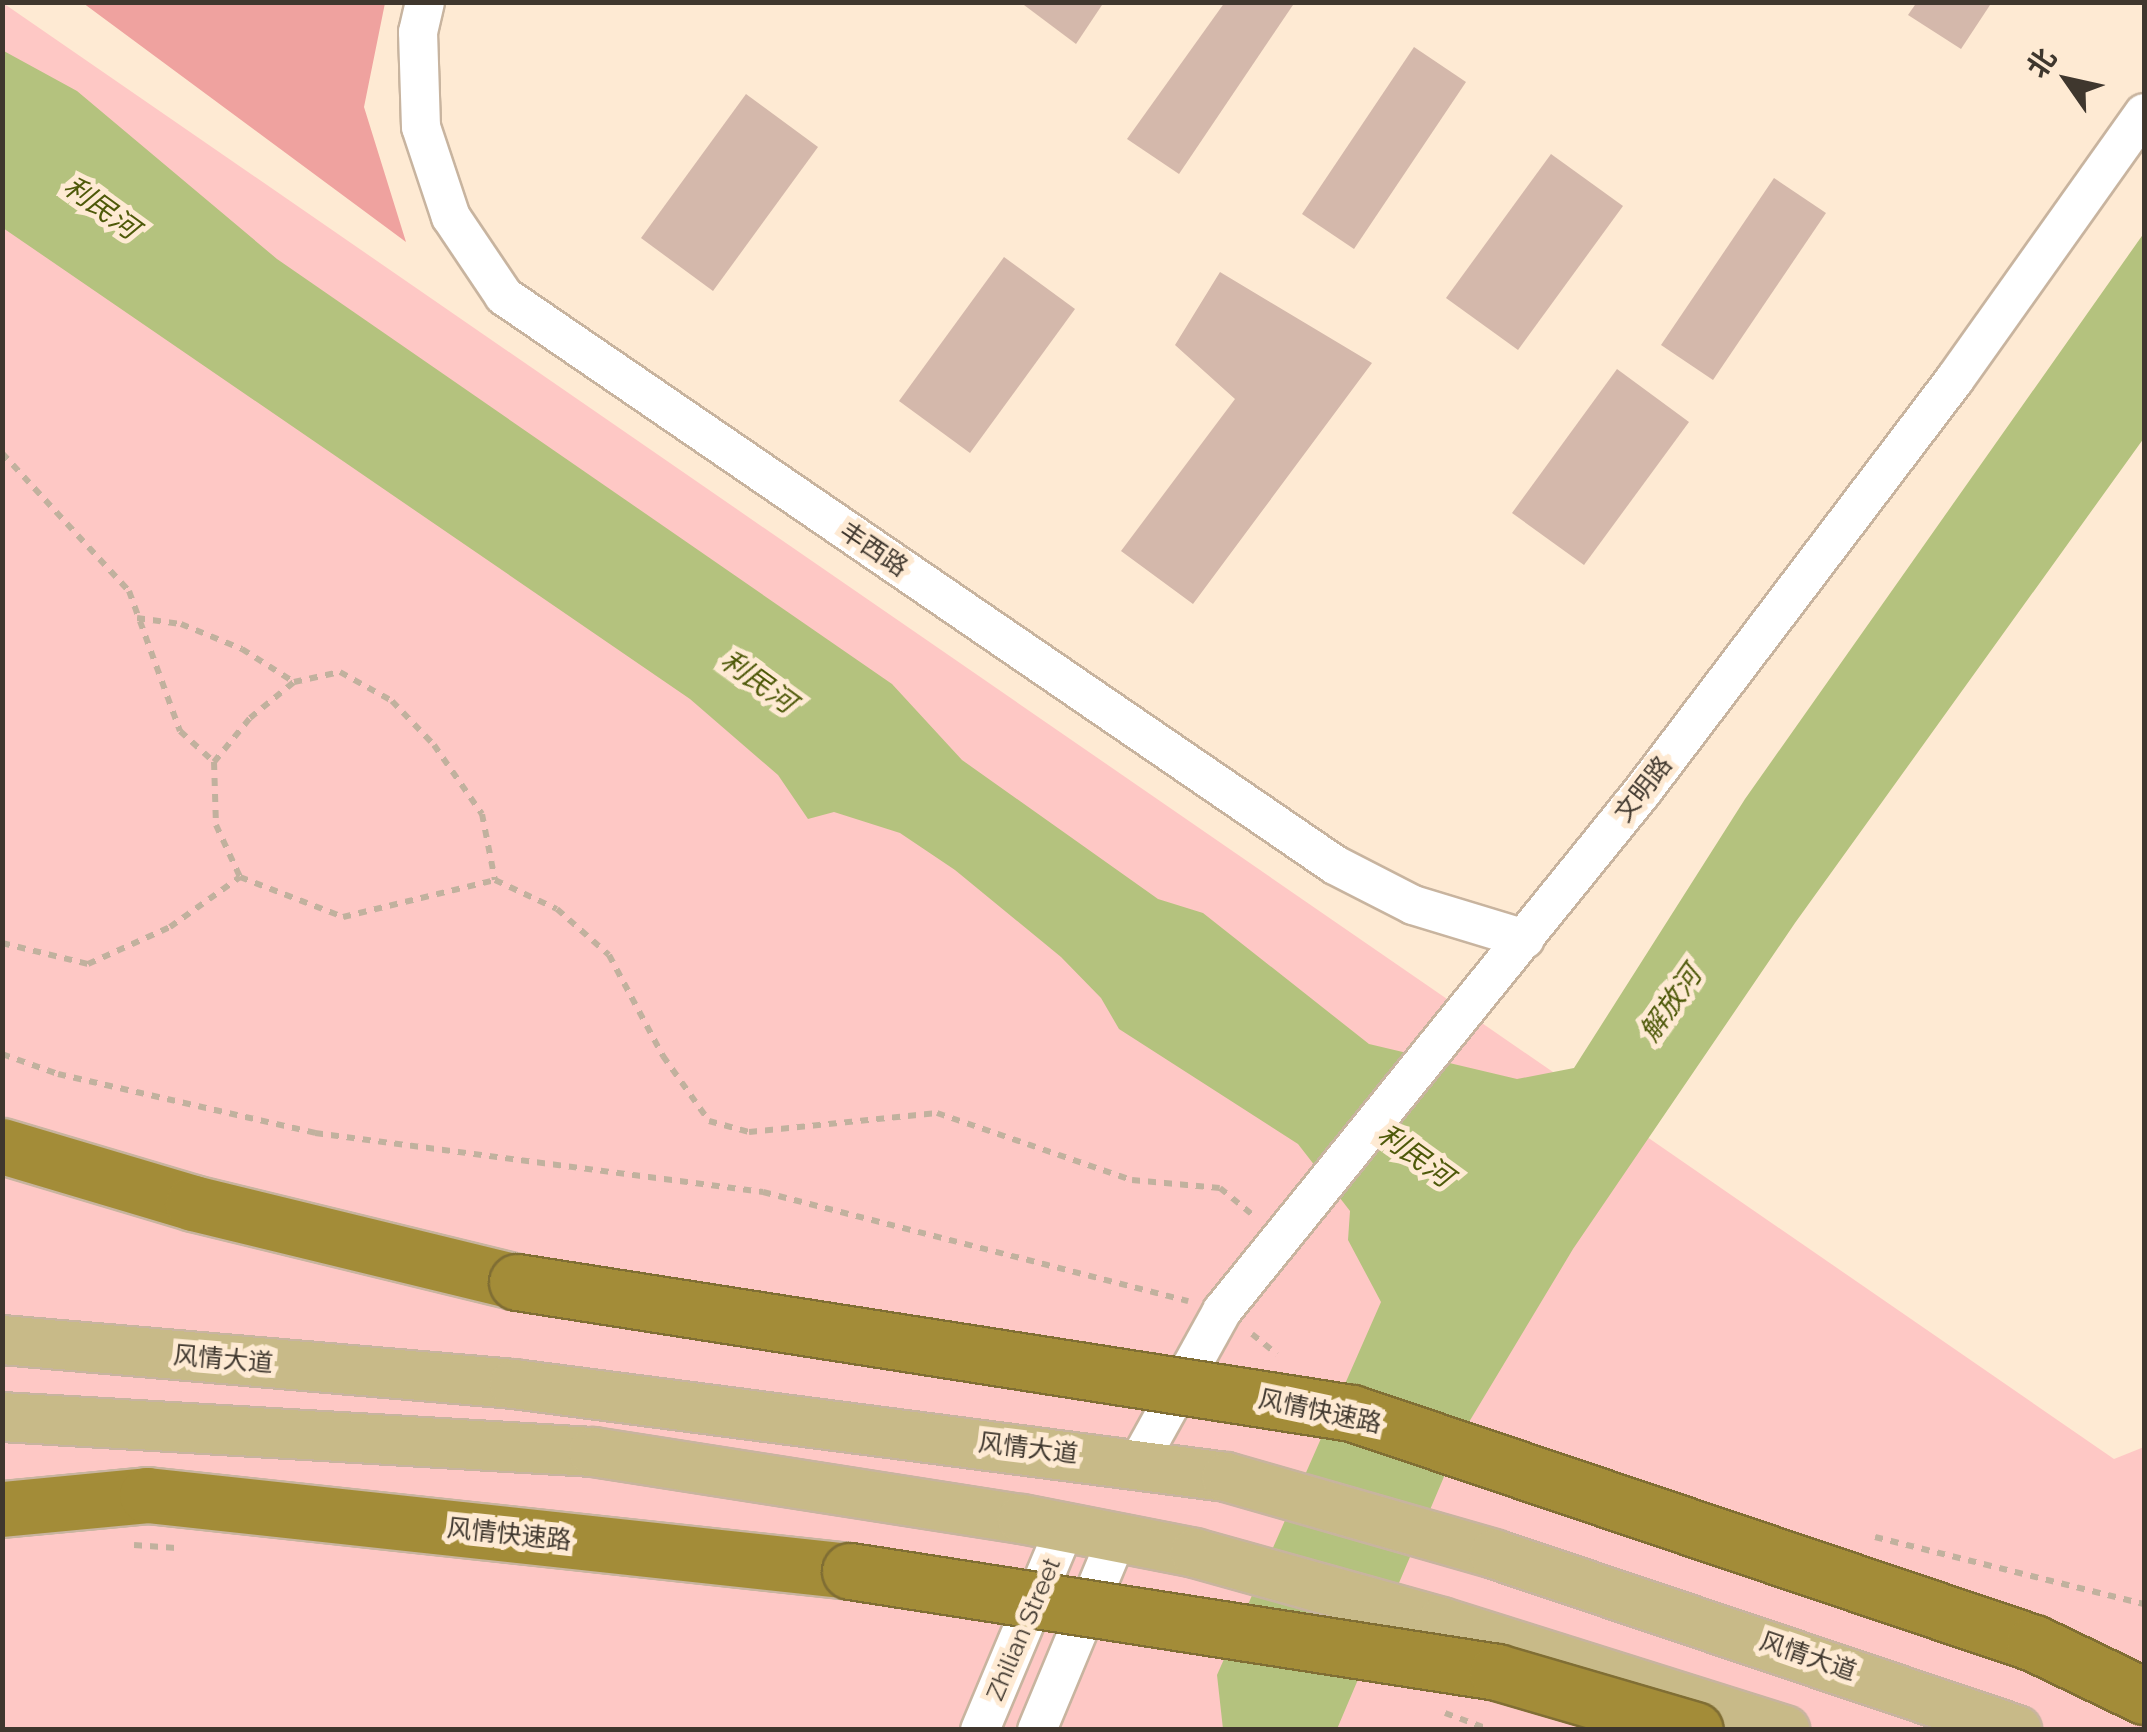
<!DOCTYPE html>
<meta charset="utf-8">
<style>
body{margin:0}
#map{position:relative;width:2147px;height:1732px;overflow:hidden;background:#feead3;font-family:Raleway,"Noto Sans SC",sans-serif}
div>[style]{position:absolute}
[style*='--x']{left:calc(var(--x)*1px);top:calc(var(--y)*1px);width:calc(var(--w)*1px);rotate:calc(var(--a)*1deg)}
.green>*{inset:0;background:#fec8c5}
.forest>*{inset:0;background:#efa29f}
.water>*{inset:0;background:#b4c27e}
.building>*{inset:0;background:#d4b8ab}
.path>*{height:6px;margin-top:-3px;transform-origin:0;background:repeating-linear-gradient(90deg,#c1b19e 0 8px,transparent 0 16px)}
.roads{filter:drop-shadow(2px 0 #c8b49f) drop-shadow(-2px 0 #c8b49f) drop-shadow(0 2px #c8b49f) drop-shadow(0 -2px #c8b49f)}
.minor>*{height:38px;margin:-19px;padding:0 19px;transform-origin:19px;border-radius:19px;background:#fff}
.major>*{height:48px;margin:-24px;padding:0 24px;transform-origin:24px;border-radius:24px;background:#c8ba88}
.highway>*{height:55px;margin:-27.5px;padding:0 27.5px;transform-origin:27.5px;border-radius:27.5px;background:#a38c38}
.bridges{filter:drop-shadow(2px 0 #806e34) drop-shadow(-2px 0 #806e34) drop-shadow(0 2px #806e34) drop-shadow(0 -2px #806e34)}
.highway-bridge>*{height:55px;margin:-27.5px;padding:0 27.5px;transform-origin:27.5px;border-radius:27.5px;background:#a38c38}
span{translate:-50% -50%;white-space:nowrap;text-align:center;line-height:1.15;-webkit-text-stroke:10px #feead3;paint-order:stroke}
.street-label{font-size:25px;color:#3f372e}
.water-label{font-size:28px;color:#4e5909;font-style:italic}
.frame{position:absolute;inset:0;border:5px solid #3f372e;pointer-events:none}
.north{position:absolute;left:2017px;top:30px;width:100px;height:100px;-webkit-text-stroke:8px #feead3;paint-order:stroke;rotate:304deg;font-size:28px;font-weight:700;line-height:40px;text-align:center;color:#3f372e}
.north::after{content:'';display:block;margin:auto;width:35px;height:45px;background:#3f372e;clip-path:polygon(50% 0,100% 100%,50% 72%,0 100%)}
</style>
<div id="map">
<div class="green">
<i style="clip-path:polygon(3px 3px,2114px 1459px,2144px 1447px,2144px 1729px,3px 1730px)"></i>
</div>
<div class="forest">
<i style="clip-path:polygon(83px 3px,385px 3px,364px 107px,406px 242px)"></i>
</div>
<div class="water">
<i style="clip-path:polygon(2px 50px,77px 91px,277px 259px,892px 684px,962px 760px,1158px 899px,1203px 913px,1369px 1044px,1517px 1079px,1574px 1068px,1745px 799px,2144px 233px,2144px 438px,1795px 923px,1573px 1249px,1463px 1432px,1337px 1729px,1223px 1729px,1217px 1675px,1381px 1302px,1348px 1240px,1350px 1211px,1298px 1144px,1119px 1029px,1101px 998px,1061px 957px,955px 870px,900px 833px,834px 812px,808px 819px,778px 775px,690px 699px,3px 228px)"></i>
</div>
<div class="building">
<i style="clip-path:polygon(1020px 2px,1104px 2px,1076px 44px)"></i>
<i style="clip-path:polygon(1225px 2px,1295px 2px,1179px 174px,1127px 139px)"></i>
<i style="clip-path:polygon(1917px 2px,1992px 2px,1961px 49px,1908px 15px)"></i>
<i style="clip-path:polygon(1414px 47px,1466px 82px,1354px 249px,1302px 214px)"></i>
<i style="clip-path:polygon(746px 94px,818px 147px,713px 291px,641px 238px)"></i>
<i style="clip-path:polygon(1551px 154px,1623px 206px,1518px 350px,1446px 298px)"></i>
<i style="clip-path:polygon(1774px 178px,1826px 213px,1713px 380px,1661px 345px)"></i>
<i style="clip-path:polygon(1004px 257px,1075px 309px,970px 453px,899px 401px)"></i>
<i style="clip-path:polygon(1220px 272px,1372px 363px,1193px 604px,1121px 551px,1235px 399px,1175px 345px)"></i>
<i style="clip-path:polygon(1617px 369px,1689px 422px,1584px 565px,1512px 513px)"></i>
</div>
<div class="path">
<i style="--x:2;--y:453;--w:188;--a:47.4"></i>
<i style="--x:129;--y:591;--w:149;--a:70"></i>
<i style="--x:180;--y:731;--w:46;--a:42.4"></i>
<i style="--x:214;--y:762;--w:63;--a:88.2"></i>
<i style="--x:216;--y:825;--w:57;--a:65.2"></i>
<i style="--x:137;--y:618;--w:44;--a:7.8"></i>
<i style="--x:181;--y:624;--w:66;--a:22.3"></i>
<i style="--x:242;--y:649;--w:62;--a:32.4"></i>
<i style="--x:214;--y:762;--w:57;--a:-50.7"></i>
<i style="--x:250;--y:718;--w:57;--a:-39.3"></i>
<i style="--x:294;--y:682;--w:47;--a:-12.3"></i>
<i style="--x:340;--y:672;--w:60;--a:29.1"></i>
<i style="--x:392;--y:701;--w:61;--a:46.3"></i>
<i style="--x:434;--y:745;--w:84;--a:55.2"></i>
<i style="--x:482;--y:814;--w:67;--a:78.9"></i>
<i style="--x:2;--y:943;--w:89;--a:13.7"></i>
<i style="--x:88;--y:964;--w:90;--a:-24.3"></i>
<i style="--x:170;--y:927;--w:86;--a:-35.5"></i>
<i style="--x:240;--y:877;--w:110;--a:21.2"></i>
<i style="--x:343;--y:917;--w:156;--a:-13.7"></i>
<i style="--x:495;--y:880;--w:68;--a:25.1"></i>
<i style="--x:557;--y:909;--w:69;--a:41.5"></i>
<i style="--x:609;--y:955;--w:115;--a:61.9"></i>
<i style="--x:663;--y:1056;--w:80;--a:54.7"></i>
<i style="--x:709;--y:1121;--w:41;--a:15.4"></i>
<i style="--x:749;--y:1132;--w:189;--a:-5.8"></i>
<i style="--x:937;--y:1113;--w:206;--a:19"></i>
<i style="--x:1132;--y:1180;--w:88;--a:5.2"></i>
<i style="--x:1220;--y:1188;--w:44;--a:39.5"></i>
<i style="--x:2;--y:1054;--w:59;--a:19.7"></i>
<i style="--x:58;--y:1074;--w:264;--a:12.9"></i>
<i style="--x:315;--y:1133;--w:452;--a:7.5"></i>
<i style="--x:763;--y:1192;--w:439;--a:14.4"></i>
<i style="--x:1252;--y:1334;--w:32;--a:39"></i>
<i style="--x:1875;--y:1537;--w:277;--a:14"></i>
<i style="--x:134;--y:1545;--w:42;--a:4.1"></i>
<i style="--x:1445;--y:1713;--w:49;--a:20.3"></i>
</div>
<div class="roads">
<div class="minor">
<i style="--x:425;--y:2;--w:31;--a:103"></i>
<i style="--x:418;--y:32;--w:95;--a:88.2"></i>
<i style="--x:421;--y:127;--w:95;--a:71.6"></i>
<i style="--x:451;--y:217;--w:95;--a:56.1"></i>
<i style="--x:504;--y:296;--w:1007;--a:34.4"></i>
<i style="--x:1335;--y:865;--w:88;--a:27.1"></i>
<i style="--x:1413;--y:905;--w:117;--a:16.9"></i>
<i style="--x:1139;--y:1461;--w:171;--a:-61"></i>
<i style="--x:1222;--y:1311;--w:668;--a:-51.02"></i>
<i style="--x:1642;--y:792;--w:518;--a:-52.84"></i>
<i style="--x:1955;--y:379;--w:326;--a:-54.6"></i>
<i style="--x:980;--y:1730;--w:219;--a:-67.2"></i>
<i style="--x:1037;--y:1730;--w:208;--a:-67.4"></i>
</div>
<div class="major">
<i style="--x:2;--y:1340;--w:514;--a:4.91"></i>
<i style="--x:514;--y:1384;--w:718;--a:7.44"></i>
<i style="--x:1226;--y:1477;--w:279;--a:16"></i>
<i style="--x:1494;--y:1554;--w:552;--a:18.6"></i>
<i style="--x:2;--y:1417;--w:592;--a:3.39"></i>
<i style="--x:593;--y:1452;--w:434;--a:8.9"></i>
<i style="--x:1022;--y:1519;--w:176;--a:11.1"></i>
<i style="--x:1195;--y:1553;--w:256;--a:15.6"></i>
<i style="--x:1442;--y:1622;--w:360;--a:17.5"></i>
</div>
<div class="highway">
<i style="--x:2;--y:1146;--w:199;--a:16.6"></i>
<i style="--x:193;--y:1203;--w:333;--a:13.7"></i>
<i style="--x:2;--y:1509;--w:146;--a:-5.5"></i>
<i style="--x:147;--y:1495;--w:707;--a:6.17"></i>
</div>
</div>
<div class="bridges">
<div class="highway-bridge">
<i style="--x:517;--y:1282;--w:845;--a:8.92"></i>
<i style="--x:1352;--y:1413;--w:720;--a:18.64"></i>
<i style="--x:2034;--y:1643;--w:122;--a:25.7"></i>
<i style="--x:850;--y:1571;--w:655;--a:8.87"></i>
<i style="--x:1497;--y:1672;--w:206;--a:16.3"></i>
</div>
</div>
<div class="street-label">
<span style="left:874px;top:549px;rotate:34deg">丰西路</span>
<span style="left:1643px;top:789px;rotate:-52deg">文明路</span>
<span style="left:223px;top:1359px;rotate:5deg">风情大道</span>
<span style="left:1320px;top:1411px;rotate:12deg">风情快速路</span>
<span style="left:1028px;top:1448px;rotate:7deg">风情大道</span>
<span style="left:509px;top:1534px;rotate:6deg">风情快速路</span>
<span style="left:1023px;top:1629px;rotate:-67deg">Zhilian Street</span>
<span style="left:1808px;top:1656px;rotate:19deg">风情大道</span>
</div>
<div class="water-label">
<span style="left:101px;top:208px;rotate:36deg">利民河</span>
<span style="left:758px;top:682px;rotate:36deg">利民河</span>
<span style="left:1671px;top:1004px;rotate:-55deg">解放河</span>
<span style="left:1415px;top:1156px;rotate:36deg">利民河</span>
</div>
<div class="frame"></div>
<div class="north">北</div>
</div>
